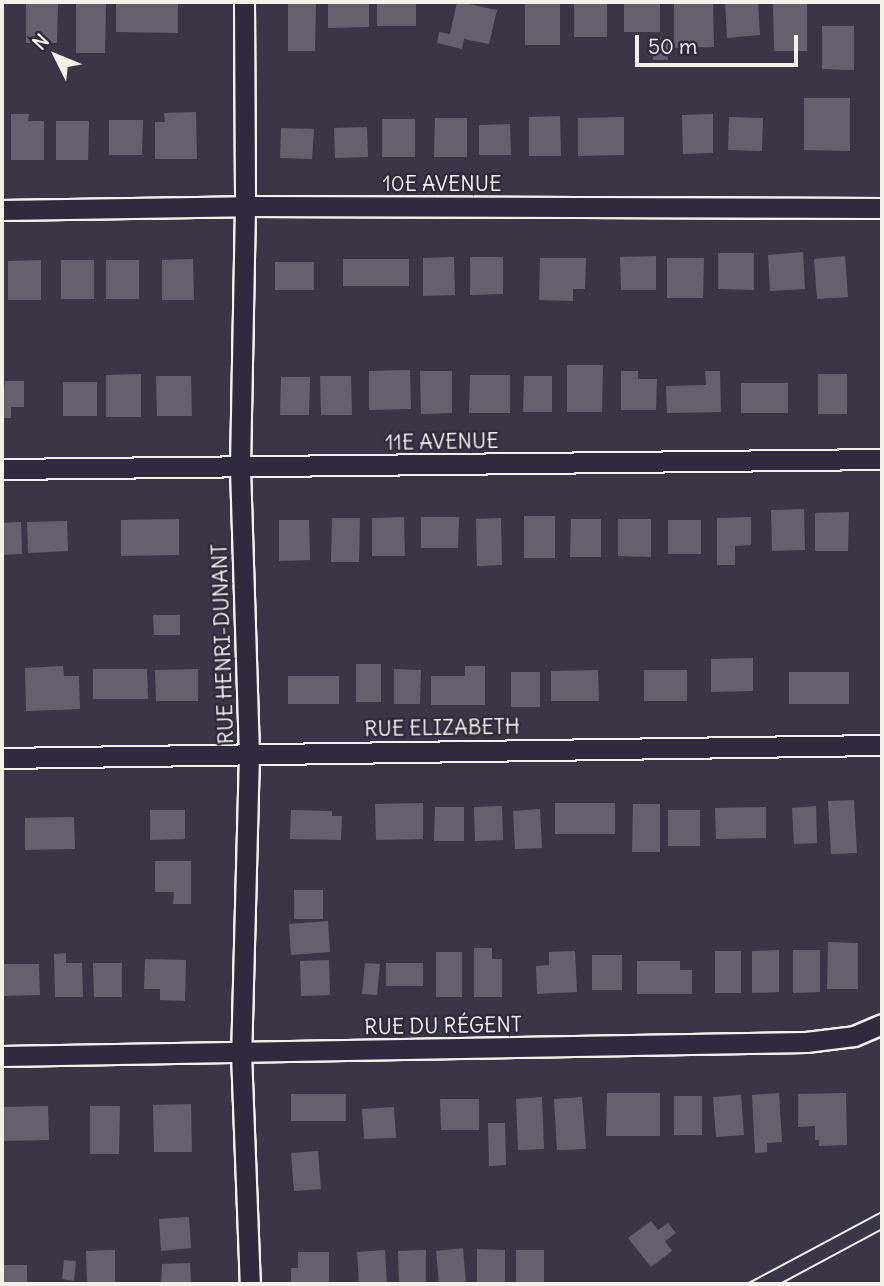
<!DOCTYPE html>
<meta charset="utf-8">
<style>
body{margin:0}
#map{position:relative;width:884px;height:1286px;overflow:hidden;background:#3b3647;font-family:Delius,sans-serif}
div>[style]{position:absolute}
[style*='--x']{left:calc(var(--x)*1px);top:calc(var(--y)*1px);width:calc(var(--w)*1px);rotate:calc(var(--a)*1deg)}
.building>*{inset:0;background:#65616c}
.roads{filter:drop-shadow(2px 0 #f4f1e8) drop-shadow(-2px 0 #f4f1e8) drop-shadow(0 2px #f4f1e8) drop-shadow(0 -2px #f4f1e8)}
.street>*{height:19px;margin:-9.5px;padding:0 9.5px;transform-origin:9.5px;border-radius:9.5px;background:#2f2a3d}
.tram>*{height:2px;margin:-1px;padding:0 1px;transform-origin:1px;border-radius:1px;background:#f4f1e8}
span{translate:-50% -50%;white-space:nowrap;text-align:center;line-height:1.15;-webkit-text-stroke:5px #2f2a3d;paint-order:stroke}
.street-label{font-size:21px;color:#f4f1e8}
.frame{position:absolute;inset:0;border:4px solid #f4f1e8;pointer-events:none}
.north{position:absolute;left:21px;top:21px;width:70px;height:70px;-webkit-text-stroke:5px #2f2a3d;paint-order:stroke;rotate:313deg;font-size:19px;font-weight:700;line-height:28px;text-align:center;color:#f4f1e8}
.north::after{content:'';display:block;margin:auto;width:24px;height:32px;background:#f4f1e8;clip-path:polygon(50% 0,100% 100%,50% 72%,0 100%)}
.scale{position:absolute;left:635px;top:35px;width:163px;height:32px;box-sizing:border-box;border:4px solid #f4f1e8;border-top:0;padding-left:9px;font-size:21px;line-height:24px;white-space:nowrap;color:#f4f1e8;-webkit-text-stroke:5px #2f2a3d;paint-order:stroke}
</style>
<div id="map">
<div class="building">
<i style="clip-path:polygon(116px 2px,178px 2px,178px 33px,116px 32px)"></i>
<i style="clip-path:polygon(288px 2px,316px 2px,315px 51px,288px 51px)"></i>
<i style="clip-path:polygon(328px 2px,369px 2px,369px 27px,328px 28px)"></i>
<i style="clip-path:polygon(377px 2px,416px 2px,416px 26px,377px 26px)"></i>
<i style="clip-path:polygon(457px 2px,497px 10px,489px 44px,464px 39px,462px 49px,437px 43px,439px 32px,450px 34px)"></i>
<i style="clip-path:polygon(525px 2px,560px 2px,560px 45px,525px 45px)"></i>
<i style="clip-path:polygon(574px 2px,607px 2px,607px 37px,574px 37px)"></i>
<i style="clip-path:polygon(624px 2px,660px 2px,660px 32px,624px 32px)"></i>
<i style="clip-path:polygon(713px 2px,714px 47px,674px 48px,674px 3px)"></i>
<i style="clip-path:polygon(725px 2px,758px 2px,760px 35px,727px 38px)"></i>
<i style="clip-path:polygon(773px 2px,807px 2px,807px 51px,774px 51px)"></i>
<i style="clip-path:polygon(26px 3px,58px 4px,57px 43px,26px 43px)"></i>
<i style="clip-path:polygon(76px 3px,106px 3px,105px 53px,76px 53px)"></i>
<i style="clip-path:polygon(822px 26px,854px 26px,854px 70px,822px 69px)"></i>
<i style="clip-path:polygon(653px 38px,668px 38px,668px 60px,653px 60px)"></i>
<i style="clip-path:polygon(804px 98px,850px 98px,850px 151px,804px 150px)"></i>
<i style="clip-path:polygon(196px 112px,197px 159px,155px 159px,155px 122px,165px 122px,164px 113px)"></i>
<i style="clip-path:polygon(11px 114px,29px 114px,28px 121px,44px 121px,44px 160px,11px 160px)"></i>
<i style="clip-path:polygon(713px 114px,713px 153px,683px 154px,682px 115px)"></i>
<i style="clip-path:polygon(560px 116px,561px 156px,529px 156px,529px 117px)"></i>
<i style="clip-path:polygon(624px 117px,624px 155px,578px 156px,578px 118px)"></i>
<i style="clip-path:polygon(729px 117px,763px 118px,762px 151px,728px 150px)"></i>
<i style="clip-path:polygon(435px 118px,467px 118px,467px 157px,434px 157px)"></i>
<i style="clip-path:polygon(382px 119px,415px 119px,415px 157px,382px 157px)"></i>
<i style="clip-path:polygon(109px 120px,143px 120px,142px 155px,109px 155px)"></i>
<i style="clip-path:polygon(56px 121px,89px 121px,88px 160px,56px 160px)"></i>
<i style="clip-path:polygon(510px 124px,511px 155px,479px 155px,479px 125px)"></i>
<i style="clip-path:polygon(367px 127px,368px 157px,335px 158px,334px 128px)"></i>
<i style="clip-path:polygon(281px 128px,314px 129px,312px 159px,280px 158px)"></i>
<i style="clip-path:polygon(803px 252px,805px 289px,770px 291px,768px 255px)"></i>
<i style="clip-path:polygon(718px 253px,754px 253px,754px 290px,718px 289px)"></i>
<i style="clip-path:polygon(656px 256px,656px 290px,621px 290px,620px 257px)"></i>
<i style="clip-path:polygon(845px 256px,848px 297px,817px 299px,814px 259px)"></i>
<i style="clip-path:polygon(454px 257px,455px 295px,423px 296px,423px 258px)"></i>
<i style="clip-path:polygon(470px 257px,503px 257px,503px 294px,470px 295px)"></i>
<i style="clip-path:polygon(540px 258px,586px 258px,585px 289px,573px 289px,573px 301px,539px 300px)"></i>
<i style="clip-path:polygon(667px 258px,704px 258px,703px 298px,667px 298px)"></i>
<i style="clip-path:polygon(193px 259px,194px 300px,162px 300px,162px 260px)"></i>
<i style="clip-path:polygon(343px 259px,409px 259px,409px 286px,343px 286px)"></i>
<i style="clip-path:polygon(41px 260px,41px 300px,8px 300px,8px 261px)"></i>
<i style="clip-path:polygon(61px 260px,94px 260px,94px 299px,61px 299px)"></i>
<i style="clip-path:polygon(106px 260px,139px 260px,139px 299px,106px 299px)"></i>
<i style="clip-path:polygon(275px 262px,314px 262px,314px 290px,275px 290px)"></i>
<i style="clip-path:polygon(567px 365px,603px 365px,602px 412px,567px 412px)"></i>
<i style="clip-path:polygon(410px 370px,411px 409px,369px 410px,369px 371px)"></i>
<i style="clip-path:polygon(420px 371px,452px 371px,452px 413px,421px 414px)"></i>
<i style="clip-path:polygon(621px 371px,638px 371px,638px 379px,657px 379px,656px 410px,621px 410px)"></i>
<i style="clip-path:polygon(705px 371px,720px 371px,721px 412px,667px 413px,666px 386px,706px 385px)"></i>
<i style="clip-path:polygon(141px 374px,141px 417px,106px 417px,106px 375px)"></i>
<i style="clip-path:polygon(818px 374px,847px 374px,847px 414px,818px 414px)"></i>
<i style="clip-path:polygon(470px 375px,510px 375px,510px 413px,469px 413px)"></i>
<i style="clip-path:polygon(156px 376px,191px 376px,192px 416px,157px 416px)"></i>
<i style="clip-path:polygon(320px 376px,351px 376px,352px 415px,321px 415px)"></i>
<i style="clip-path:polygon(524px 376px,552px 376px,552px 412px,523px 412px)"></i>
<i style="clip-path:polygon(281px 377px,310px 377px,309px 415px,280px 415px)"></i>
<i style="clip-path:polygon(5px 381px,24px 381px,24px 407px,11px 407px,11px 418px,2px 418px)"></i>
<i style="clip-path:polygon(63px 382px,97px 382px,97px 416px,63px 416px)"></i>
<i style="clip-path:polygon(741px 383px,788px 383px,788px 413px,741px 413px)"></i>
<i style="clip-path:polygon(804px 509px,805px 550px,772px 551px,771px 510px)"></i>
<i style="clip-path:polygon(849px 512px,848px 551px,815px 551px,815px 513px)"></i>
<i style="clip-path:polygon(524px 516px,555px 516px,555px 558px,524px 558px)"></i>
<i style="clip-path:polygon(404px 517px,405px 556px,372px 556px,372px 518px)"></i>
<i style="clip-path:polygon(421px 517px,459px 517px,458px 548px,421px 548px)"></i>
<i style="clip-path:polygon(751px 517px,751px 545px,735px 546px,735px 565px,717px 565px,717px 518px)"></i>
<i style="clip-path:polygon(332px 518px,360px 518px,359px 562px,331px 562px)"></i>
<i style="clip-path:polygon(501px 518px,502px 565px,477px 566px,476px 519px)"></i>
<i style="clip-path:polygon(179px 519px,179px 555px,121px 556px,121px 520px)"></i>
<i style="clip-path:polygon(571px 519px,601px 519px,601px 557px,570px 557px)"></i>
<i style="clip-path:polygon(618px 519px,651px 519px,651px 557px,618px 556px)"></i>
<i style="clip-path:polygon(279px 520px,309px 520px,310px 560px,279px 561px)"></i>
<i style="clip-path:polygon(668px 520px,701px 520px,701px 554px,668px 554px)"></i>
<i style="clip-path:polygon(67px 521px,68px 551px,28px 553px,27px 522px)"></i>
<i style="clip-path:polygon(21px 522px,22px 554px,2px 555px,2px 523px)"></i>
<i style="clip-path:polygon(153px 615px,180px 615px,180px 635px,154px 635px)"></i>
<i style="clip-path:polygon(753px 658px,753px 691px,711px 692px,711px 659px)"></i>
<i style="clip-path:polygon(356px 664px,381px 664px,381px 702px,356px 702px)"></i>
<i style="clip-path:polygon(63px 666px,64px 676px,79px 676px,80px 709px,26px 711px,25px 668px)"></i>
<i style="clip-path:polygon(465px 666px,485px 666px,485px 705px,431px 705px,431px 676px,465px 676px)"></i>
<i style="clip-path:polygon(93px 669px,147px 669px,148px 699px,93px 699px)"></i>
<i style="clip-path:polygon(198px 669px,198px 701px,156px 701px,155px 670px)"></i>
<i style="clip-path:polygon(394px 669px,421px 670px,420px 704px,394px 704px)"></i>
<i style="clip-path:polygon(598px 670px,599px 701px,551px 701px,551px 671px)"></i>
<i style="clip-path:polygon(644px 670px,687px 670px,687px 701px,644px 701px)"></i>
<i style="clip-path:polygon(511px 672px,540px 672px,540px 707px,511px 707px)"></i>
<i style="clip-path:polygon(789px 672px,849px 672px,849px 704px,789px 704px)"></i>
<i style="clip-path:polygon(288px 676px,339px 676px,339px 704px,288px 704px)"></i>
<i style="clip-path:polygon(854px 800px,857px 853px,831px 854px,828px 801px)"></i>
<i style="clip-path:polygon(423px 803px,423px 839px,376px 840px,375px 804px)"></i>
<i style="clip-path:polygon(555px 803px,615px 803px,615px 834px,555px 834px)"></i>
<i style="clip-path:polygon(633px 804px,660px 804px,660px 852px,632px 852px)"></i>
<i style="clip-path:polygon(502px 806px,503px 840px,475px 841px,474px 807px)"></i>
<i style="clip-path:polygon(816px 806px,817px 843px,794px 844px,792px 808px)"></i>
<i style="clip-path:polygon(435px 807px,464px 807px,464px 841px,434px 841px)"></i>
<i style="clip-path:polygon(766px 807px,766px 838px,716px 839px,715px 808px)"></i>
<i style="clip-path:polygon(540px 809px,542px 848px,515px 849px,513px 811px)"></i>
<i style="clip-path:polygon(150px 810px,185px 810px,185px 839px,150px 840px)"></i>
<i style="clip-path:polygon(291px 810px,332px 811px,332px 816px,342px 816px,341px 840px,290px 839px)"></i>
<i style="clip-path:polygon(668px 810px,700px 810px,700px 846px,668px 846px)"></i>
<i style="clip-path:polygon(74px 817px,75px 849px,25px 850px,25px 818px)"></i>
<i style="clip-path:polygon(155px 861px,191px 861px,191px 904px,173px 904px,174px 892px,155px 892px)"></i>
<i style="clip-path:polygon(294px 890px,323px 890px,323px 919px,294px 919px)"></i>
<i style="clip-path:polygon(328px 921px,330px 952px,291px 955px,289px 924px)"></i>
<i style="clip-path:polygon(828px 942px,858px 943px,858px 989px,827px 989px)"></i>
<i style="clip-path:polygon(474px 948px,492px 948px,492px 959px,502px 959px,502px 997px,474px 997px)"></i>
<i style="clip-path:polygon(779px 950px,779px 992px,752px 993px,752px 951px)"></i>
<i style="clip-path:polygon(793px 950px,820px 950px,820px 992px,793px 993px)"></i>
<i style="clip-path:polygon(575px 951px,577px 992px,537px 994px,536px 966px,549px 965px,549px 952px)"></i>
<i style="clip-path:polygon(715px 951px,741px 951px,741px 993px,715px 993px)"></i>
<i style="clip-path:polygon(436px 952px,462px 952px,462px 997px,436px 997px)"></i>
<i style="clip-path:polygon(66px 953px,66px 963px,82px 963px,83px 997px,55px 997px,54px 954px)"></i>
<i style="clip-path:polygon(592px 955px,622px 955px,622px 990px,592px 990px)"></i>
<i style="clip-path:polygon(145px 959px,186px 960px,185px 1001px,160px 1000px,160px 989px,144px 989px)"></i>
<i style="clip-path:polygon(329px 960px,330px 995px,301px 996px,300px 961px)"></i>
<i style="clip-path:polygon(637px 961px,680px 961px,680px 970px,692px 970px,692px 994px,637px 994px)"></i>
<i style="clip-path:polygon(93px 963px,122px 963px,122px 997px,94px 997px)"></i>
<i style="clip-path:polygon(365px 963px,380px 964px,377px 995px,362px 994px)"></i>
<i style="clip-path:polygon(386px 963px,423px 963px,423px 986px,386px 986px)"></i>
<i style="clip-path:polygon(2px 964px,39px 964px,40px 995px,2px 996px)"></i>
<i style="clip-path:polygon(607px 1093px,660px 1093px,660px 1136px,606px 1136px)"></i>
<i style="clip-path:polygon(779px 1093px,782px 1142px,767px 1143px,767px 1152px,755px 1153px,752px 1095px)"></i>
<i style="clip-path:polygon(846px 1093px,847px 1145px,819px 1146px,819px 1140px,815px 1140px,815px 1126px,798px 1127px,798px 1094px)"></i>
<i style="clip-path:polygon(291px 1094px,346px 1094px,346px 1121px,291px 1121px)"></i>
<i style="clip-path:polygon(741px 1095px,744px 1135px,716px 1137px,713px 1097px)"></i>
<i style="clip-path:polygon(674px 1096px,702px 1096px,702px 1135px,674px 1135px)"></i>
<i style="clip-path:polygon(542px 1097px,544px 1149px,518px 1150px,516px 1099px)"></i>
<i style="clip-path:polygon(582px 1097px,586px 1149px,557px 1150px,554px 1099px)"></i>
<i style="clip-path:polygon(440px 1099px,479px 1099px,479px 1130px,441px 1130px)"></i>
<i style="clip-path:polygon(191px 1104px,192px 1152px,154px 1152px,153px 1105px)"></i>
<i style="clip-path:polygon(48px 1106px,49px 1140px,2px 1141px,2px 1107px)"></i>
<i style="clip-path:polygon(90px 1106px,120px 1106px,119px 1154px,90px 1154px)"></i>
<i style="clip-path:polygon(394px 1107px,396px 1138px,364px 1139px,362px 1109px)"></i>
<i style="clip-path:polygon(488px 1123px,505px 1123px,506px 1165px,489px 1166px)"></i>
<i style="clip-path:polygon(318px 1151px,321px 1189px,294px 1191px,291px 1153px)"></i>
<i style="clip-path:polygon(189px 1217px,191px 1248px,161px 1251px,159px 1219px)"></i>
<i style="clip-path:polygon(651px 1221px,658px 1230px,668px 1223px,676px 1233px,665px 1241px,672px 1251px,651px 1267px,628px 1238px)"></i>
<i style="clip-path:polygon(463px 1248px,466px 1284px,439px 1284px,436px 1251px)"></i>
<i style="clip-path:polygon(477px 1249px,505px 1250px,505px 1284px,477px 1284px)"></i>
<i style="clip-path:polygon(115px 1250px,115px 1284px,87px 1284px,86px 1251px)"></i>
<i style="clip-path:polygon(385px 1250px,387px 1284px,359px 1284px,357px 1252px)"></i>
<i style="clip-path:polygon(426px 1250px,426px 1284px,399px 1284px,398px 1251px)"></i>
<i style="clip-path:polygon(516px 1250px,544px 1250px,544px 1284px,516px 1284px)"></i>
<i style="clip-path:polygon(298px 1252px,329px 1252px,329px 1284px,291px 1284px,291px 1268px,298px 1268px)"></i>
<i style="clip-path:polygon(64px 1260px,76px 1261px,74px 1281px,62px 1279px)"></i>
<i style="clip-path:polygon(190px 1263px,191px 1284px,161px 1284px,162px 1264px)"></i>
<i style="clip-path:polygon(2px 1265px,27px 1265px,27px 1284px,2px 1284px)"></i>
</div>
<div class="roads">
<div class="street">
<i style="--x:244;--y:2;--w:204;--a:89.7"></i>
<i style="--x:245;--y:206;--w:262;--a:91.1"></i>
<i style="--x:240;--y:468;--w:286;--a:88.2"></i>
<i style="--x:249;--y:754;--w:299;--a:91.5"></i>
<i style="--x:241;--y:1053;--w:231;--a:87.8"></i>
<i style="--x:2;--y:210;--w:243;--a:-0.9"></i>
<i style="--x:245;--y:206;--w:637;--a:0.18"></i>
<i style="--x:2;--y:469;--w:880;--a:-0.65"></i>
<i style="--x:2;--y:758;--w:880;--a:-0.85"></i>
<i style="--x:2;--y:1056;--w:804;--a:-1"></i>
<i style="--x:806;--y:1042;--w:48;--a:-7.1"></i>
<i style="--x:854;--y:1036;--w:30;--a:-23"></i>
</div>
</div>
<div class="tram">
<i style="--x:747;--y:1284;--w:153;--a:-28.1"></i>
<i style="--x:780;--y:1284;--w:116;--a:-28.3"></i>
</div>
<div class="street-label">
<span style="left:442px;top:184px">10E AVENUE</span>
<span style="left:442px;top:442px;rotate:-1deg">11E AVENUE</span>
<span style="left:223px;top:644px;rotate:-92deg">RUE HENRI-DUNANT</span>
<span style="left:442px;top:728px;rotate:-1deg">RUE ELIZABETH</span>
<span style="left:443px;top:1026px;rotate:-1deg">RUE DU RÉGENT</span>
</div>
<div class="frame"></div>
<div class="north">N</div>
<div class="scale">50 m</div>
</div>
